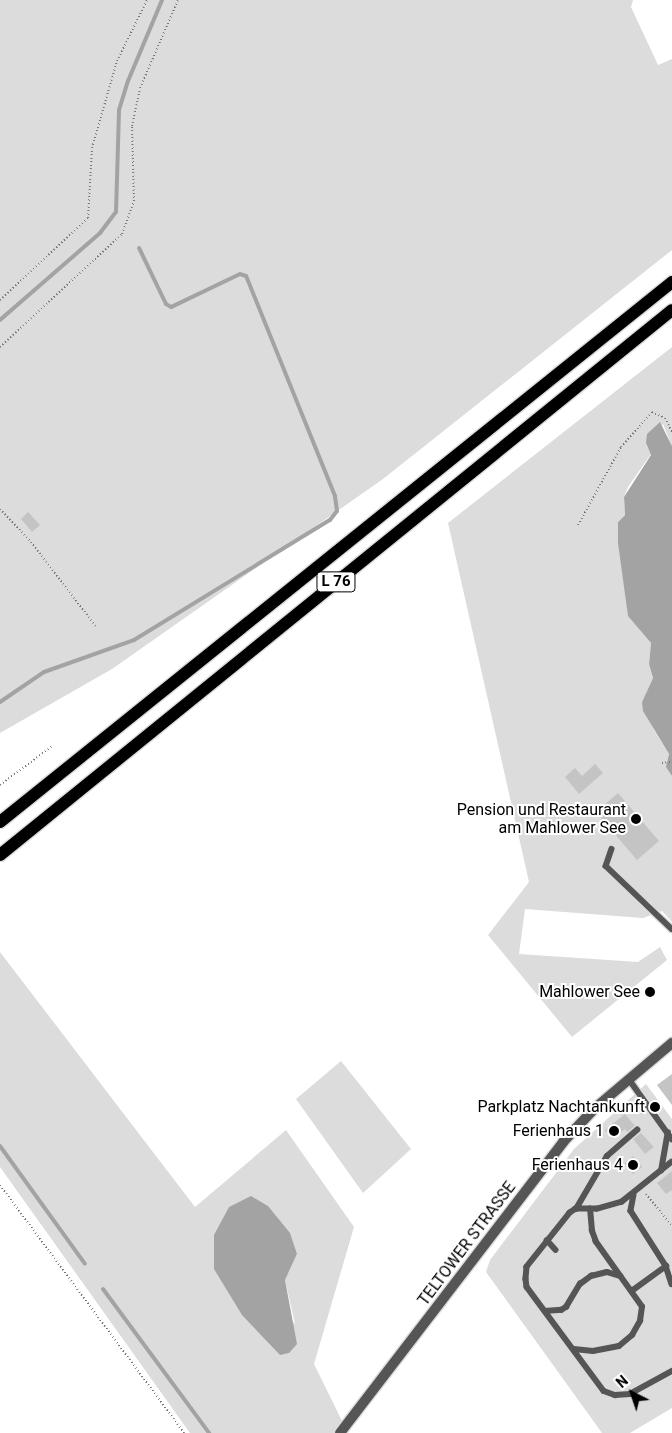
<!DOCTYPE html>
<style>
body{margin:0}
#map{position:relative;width:672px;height:1433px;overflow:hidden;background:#fff;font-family:Roboto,sans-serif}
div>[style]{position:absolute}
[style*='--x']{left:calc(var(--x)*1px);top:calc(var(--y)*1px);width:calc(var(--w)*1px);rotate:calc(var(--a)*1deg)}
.green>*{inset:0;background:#dcdcdc}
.water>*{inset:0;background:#a3a3a3}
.stream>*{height:4px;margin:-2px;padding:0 2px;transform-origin:2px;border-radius:2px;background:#a3a3a3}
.building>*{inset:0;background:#c4c4c4}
.path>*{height:2px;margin-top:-1px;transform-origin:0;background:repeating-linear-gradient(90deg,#777 0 1px,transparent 0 3.5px)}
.roads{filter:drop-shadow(1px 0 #dbdbdb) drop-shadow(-1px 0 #dbdbdb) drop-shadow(0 1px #dbdbdb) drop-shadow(0 -1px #dbdbdb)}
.lane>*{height:5.5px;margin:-2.75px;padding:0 2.75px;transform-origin:2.75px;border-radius:2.75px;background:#555}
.street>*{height:10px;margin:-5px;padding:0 5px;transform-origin:5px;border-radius:5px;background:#555}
.primary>*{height:12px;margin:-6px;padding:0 6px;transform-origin:6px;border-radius:6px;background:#000}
.dots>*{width:14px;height:14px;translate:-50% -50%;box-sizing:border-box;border:2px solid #fff;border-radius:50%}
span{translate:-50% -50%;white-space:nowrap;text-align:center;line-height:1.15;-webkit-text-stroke:4px #fff;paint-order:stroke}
.shield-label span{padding:1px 4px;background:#fff;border:1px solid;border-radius:4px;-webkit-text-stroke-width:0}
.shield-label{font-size:15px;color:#000;font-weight:700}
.poi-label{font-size:16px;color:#000}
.right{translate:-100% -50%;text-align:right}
.street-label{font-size:16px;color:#000}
.north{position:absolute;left:607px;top:1368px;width:50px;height:50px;-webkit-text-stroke:4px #fff;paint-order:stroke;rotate:319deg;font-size:14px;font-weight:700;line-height:20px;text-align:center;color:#000}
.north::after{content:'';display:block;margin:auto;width:18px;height:22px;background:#000;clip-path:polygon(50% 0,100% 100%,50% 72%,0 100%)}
</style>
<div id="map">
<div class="green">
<i style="clip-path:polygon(0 0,633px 0,631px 7px,658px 65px,672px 59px,672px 250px,383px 479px,112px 669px,0 733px)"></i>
<i style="clip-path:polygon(672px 347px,672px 446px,663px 424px,647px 446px,651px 454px,628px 487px,624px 497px,625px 515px,618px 522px,628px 615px,651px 643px,649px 664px,653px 678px,642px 702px,654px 730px,669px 754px,667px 763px,672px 776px,672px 922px,662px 911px,643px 918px,525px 909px,519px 954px,638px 962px,660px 947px,667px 960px,572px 1037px,488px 935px,529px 882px,448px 523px)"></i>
<i style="clip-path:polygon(evenodd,0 952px,195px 1207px,286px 1130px,354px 1227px,314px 1364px,345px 1427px,340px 1433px,190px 1433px,0 1167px,0 952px,214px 1235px,297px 1254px,285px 1280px,295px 1324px,214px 1235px)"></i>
<i style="clip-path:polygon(341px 1061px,411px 1149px,363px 1193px,296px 1099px)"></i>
<i style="clip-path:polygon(646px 1084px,672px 1119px,672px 1408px,630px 1433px,602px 1433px,486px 1272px,490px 1260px,574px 1149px)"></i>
</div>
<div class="water">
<i style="clip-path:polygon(660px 422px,672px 446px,672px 776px,666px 767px,669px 754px,643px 711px,642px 702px,653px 678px,649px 664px,651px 643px,628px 616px,618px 543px,618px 522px,625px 515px,624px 497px,651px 455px,646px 443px,647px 434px)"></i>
<i style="clip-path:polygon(251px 1196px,268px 1206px,290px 1233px,297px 1254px,285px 1280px,297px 1344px,289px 1353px,280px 1355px,242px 1315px,214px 1269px,214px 1235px,229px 1207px)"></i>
</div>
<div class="stream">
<i style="--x:0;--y:320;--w:133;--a:-41"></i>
<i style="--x:100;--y:233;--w:26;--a:-53"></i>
<i style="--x:116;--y:212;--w:102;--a:-88.3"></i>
<i style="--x:119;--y:110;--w:30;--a:-73"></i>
<i style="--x:128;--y:81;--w:88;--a:-67.2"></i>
<i style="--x:0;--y:702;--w:53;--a:-34.3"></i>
<i style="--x:44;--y:672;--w:96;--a:-19.6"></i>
<i style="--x:134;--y:640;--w:230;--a:-31.5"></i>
<i style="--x:330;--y:520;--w:11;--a:-52"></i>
<i style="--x:337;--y:511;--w:15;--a:-98"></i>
<i style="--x:335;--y:496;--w:237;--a:-112"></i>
<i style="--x:246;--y:276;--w:6;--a:-162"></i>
<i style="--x:240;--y:274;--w:76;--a:154.4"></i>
<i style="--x:171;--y:307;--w:6;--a:-149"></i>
<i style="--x:166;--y:304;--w:62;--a:-115.7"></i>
<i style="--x:0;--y:1146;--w:145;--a:54.2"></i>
<i style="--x:103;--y:1289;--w:179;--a:53.6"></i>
</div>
<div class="building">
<i style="clip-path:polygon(28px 512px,40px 525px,32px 532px,21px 519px)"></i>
<i style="clip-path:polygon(595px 764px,603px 773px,579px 794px,565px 777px,575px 768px,582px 776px)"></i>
<i style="clip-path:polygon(618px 793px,659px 841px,637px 860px,596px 812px)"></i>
<i style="clip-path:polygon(672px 1074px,672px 1105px,657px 1085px)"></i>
<i style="clip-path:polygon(625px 1114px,635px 1126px,627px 1132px,625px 1129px,612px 1139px,605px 1130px)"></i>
<i style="clip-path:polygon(641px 1133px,654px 1147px,645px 1154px,633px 1139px)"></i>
<i style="clip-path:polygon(633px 1156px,642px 1167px,633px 1174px,624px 1164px)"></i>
<i style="clip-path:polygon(672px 1171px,672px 1190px,666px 1194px,657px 1183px)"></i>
</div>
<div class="path">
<i style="--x:0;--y:300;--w:120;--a:-43"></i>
<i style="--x:88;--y:218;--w:70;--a:-86.7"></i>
<i style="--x:92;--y:148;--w:91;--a:-74"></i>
<i style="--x:117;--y:61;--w:68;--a:-63.8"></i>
<i style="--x:0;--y:347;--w:166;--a:-42.8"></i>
<i style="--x:122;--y:234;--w:35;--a:-70"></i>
<i style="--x:134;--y:201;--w:75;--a:-91.5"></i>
<i style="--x:132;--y:126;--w:39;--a:-78"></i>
<i style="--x:140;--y:88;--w:96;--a:-66.6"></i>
<i style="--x:0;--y:509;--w:45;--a:46.8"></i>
<i style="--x:31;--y:542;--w:108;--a:52.5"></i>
<i style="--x:578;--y:525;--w:89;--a:-61.1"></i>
<i style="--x:621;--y:447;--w:47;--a:-48.5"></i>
<i style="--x:652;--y:412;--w:14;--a:25"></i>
<i style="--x:665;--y:418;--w:16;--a:63"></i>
<i style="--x:662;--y:763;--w:10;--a:-6"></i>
<i style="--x:0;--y:785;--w:64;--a:-36.7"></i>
<i style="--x:637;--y:1104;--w:11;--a:63"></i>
<i style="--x:0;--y:1185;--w:309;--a:53.4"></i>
<i style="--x:646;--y:1194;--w:41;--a:50.9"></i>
</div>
<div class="roads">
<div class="lane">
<i style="--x:612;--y:849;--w:18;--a:109"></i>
<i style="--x:606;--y:866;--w:91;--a:43.7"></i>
<i style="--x:629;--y:1079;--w:74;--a:54.4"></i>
<i style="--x:672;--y:1162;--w:64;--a:141.3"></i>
<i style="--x:622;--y:1202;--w:26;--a:164"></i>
<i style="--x:597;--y:1209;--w:21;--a:180"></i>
<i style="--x:576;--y:1209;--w:7;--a:146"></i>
<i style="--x:570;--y:1213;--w:69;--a:128.5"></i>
<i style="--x:527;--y:1267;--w:12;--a:95"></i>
<i style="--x:526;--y:1279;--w:8;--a:83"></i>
<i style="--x:527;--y:1287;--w:129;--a:53.5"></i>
<i style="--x:604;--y:1391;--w:12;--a:20"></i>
<i style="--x:615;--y:1395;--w:15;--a:-4"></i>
<i style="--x:630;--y:1394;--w:48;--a:-28.7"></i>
<i style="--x:661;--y:1171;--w:39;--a:-80"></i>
<i style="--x:634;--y:1195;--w:16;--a:101"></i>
<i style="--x:631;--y:1211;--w:65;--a:57.5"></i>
<i style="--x:666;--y:1266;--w:19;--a:72"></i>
<i style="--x:576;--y:1209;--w:61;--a:-59.7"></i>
<i style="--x:607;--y:1156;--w:40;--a:-41"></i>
<i style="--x:547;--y:1240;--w:13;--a:48"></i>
<i style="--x:633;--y:1290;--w:41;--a:-36"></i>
<i style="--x:545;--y:1311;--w:16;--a:-4"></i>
<i style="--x:561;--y:1310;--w:6;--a:-31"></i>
<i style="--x:566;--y:1307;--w:27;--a:-59"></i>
<i style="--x:580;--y:1284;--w:14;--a:-36"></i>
<i style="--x:591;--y:1276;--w:16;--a:-14"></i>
<i style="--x:607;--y:1272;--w:14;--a:17"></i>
<i style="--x:574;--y:1349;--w:19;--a:6"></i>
<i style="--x:593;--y:1351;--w:26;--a:-11"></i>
<i style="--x:619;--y:1346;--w:17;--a:-40"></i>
<i style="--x:632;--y:1335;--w:16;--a:-60"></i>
<i style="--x:640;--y:1321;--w:14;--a:-82"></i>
<i style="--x:642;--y:1307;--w:80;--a:-125.3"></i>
<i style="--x:596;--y:1242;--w:12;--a:-110"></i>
<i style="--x:592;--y:1231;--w:22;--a:-95"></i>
</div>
<div class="street">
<i style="--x:340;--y:1433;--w:367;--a:-52.5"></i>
<i style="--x:563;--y:1142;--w:47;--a:-46.7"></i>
<i style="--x:595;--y:1108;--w:101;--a:-40.2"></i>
</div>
<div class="primary">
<i style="--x:0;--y:822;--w:862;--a:-38.78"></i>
<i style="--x:0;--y:855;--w:865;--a:-39.04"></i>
</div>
</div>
<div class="dots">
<i style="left:636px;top:819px;background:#000"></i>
<i style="left:650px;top:992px;background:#000"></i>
<i style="left:655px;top:1107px;background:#000"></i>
<i style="left:614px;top:1131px;background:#000"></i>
<i style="left:633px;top:1165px;background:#000"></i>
</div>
<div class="shield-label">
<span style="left:336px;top:582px">L 76</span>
</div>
<div class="poi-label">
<span class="right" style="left:626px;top:819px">Pension und Restaurant<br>am Mahlower See</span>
<span class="right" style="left:640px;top:992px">Mahlower See</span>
<span class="right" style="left:645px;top:1107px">Parkplatz Nachtankunft</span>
<span class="right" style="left:604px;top:1131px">Ferienhaus 1</span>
<span class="right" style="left:623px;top:1165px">Ferienhaus 4</span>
</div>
<div class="street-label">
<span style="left:467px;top:1244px;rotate:-53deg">TELTOWER STRASSE</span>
</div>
<div class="north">N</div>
</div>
